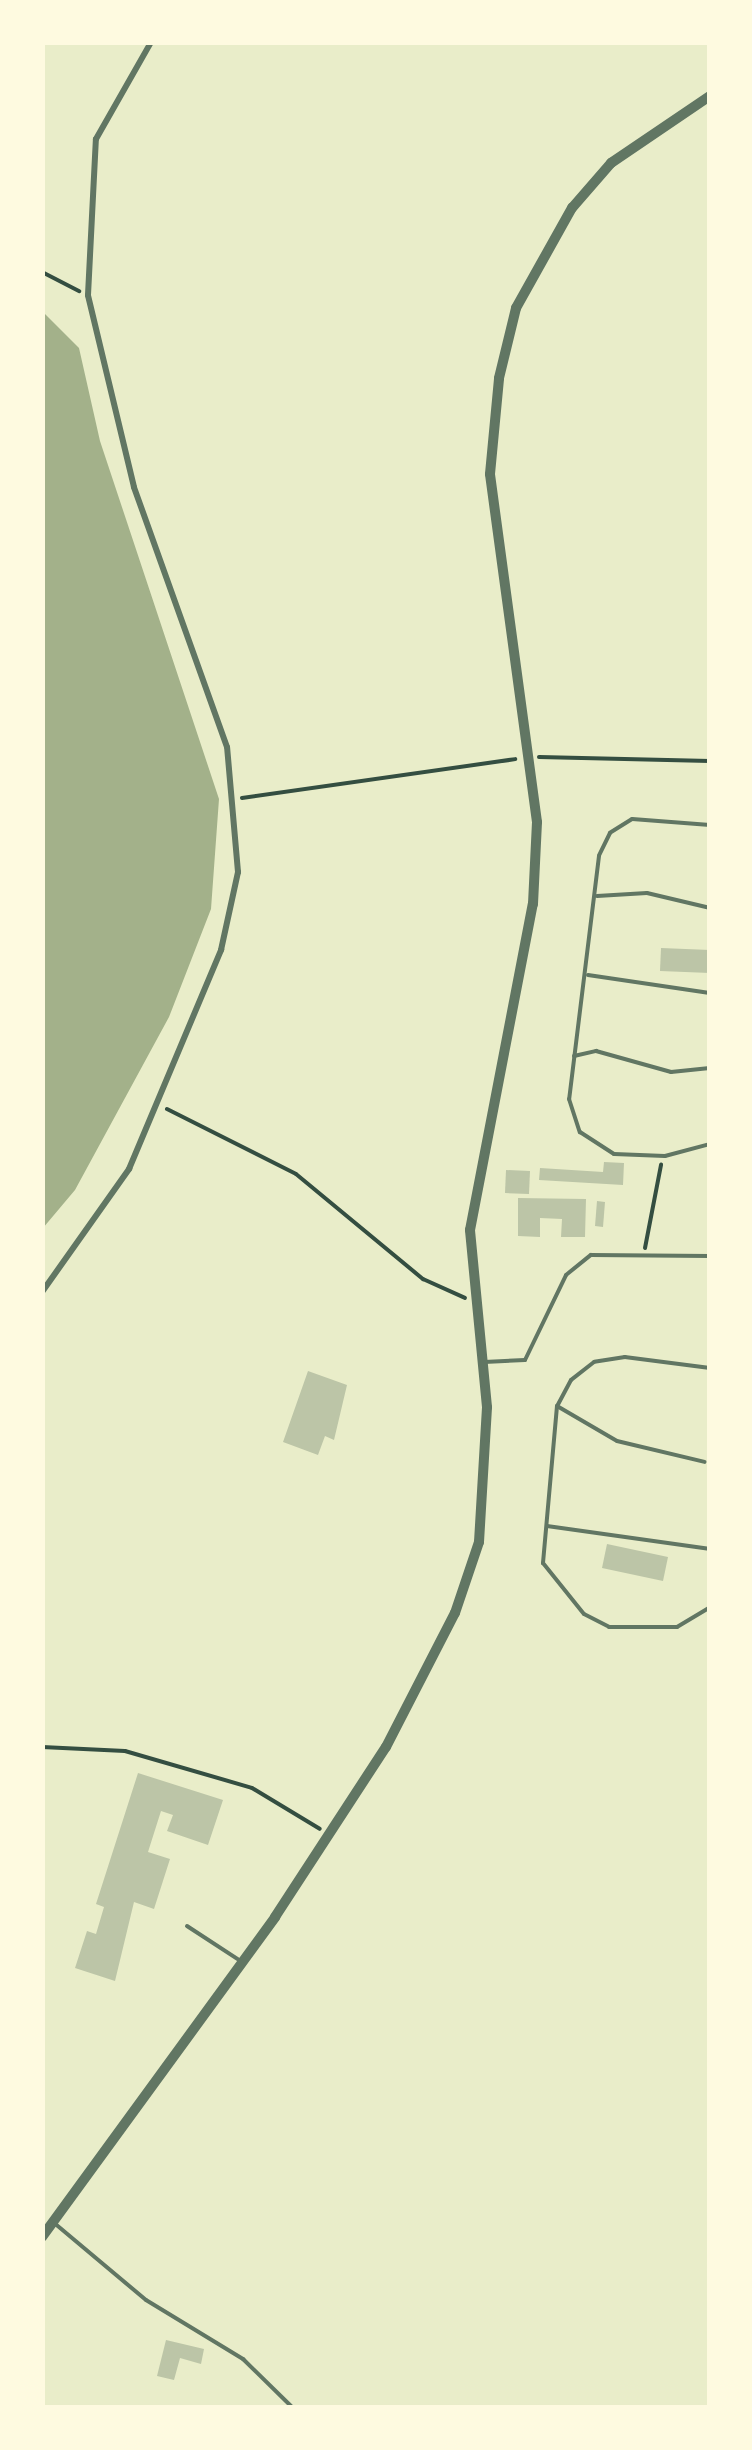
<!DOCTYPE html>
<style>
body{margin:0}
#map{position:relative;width:752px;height:2450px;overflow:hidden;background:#e9edc9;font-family:"PT Serif",serif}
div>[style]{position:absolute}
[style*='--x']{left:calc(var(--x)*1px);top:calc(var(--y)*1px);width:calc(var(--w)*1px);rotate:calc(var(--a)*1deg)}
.water>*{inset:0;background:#a3b18a}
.building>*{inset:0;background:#bcc5a7}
.path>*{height:4px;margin:-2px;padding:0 2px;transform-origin:2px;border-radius:2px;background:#344e41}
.service>*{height:4px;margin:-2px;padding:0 2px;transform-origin:2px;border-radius:2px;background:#617663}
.pedestrian>*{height:6px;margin:-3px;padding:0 3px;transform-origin:3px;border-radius:3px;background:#617663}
.tertiary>*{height:10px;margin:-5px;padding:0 5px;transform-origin:5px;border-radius:5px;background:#617663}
span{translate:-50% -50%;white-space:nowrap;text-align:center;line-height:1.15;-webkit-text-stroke:9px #fefae0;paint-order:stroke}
.frame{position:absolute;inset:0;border:45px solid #fefae0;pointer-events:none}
</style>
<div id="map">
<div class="water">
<i style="clip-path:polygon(43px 312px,79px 348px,100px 441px,219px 799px,211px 909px,169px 1017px,75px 1190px,43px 1228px)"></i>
</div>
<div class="building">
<i style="clip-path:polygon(661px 948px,710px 950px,710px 973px,660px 971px)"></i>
<i style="clip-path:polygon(604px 1162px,624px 1163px,623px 1185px,539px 1180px,540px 1168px,603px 1172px)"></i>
<i style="clip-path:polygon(506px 1170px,530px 1171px,529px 1194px,505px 1193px)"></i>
<i style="clip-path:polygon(518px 1198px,586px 1199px,585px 1237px,561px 1237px,562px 1219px,540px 1218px,540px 1237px,518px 1236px)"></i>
<i style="clip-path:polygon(597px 1201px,605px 1202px,603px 1227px,595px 1226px)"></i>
<i style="clip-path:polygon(308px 1371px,347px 1385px,334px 1440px,325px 1436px,318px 1455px,283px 1442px)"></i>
<i style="clip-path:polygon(607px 1544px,668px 1557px,663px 1581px,602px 1568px)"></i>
<i style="clip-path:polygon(138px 1773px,223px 1800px,208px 1845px,167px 1831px,173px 1815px,161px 1811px,148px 1852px,170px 1859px,154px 1909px,134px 1902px,115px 1981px,75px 1968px,87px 1931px,96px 1934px,104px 1907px,96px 1904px)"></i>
<i style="clip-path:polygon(166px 2340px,204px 2349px,201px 2364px,180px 2358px,174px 2380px,157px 2376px)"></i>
</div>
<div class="path">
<i style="--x:42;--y:272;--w:42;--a:27.2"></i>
<i style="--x:539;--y:757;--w:171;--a:1.3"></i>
<i style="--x:242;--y:798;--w:276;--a:-8.1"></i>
<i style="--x:167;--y:1109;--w:144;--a:26.7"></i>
<i style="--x:296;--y:1174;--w:165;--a:39.6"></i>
<i style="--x:423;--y:1279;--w:46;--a:24.3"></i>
<i style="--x:645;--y:1248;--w:85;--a:-79.1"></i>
<i style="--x:42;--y:1747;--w:83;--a:2.8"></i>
<i style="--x:125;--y:1751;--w:132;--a:16.2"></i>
<i style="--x:252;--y:1788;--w:79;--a:31.1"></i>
</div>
<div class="service">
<i style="--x:710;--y:825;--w:78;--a:-175.6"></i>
<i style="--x:632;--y:819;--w:26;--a:148"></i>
<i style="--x:610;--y:833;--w:25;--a:116"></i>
<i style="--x:599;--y:856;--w:245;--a:97"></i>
<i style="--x:569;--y:1099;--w:35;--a:72"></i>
<i style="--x:580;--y:1132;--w:40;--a:32.9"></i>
<i style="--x:614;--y:1154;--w:51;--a:2.2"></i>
<i style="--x:665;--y:1156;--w:47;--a:-14.9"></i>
<i style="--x:597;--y:896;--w:50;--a:-3.4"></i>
<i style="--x:647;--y:893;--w:65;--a:13.4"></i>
<i style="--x:588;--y:975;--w:123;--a:8.4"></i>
<i style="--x:574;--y:1056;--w:23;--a:-13"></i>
<i style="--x:596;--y:1051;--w:78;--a:15.6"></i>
<i style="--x:671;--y:1072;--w:39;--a:-6"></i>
<i style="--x:484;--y:1362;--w:41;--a:-2.8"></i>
<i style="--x:525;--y:1360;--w:94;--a:-64.2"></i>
<i style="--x:566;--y:1275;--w:32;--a:-39"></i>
<i style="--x:591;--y:1255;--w:119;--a:0.5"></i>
<i style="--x:710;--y:1368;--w:86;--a:-172.6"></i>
<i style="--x:625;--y:1357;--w:31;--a:171"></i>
<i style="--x:594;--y:1362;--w:29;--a:142"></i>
<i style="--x:571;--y:1380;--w:30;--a:118"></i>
<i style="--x:557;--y:1406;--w:158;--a:95.1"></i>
<i style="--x:543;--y:1563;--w:65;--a:51.2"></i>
<i style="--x:584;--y:1614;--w:28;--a:27"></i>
<i style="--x:609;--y:1627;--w:68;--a:0"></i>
<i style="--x:677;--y:1627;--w:39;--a:-31"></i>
<i style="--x:557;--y:1406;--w:69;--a:30.3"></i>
<i style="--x:617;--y:1441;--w:90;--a:13.4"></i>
<i style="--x:710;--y:1453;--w:10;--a:90"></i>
<i style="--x:547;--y:1526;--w:165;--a:8"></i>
<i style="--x:187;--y:1926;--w:62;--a:33.2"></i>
<i style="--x:53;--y:2222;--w:121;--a:40"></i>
<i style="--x:146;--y:2300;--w:114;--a:31.3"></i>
<i style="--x:243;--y:2359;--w:70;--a:44.4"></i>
</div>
<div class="pedestrian">
<i style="--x:42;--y:1292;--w:151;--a:-54.7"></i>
<i style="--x:129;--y:1169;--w:238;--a:-67.2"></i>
<i style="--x:221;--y:950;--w:80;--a:-77.7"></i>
<i style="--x:238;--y:872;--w:125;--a:-95"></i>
<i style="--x:227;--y:747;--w:276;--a:-109.7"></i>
<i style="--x:134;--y:487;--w:197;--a:-103.5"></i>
<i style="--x:88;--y:295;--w:156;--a:-87.1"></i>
<i style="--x:96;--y:139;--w:112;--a:-60.4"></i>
</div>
<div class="tertiary">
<i style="--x:42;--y:2237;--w:396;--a:-53.9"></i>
<i style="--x:275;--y:1917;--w:203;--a:-56.9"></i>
<i style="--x:386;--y:1747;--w:151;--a:-62.8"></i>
<i style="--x:455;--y:1613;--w:75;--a:-71.3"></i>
<i style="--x:479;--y:1542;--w:135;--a:-86.6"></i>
<i style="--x:487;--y:1407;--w:178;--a:-95.5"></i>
<i style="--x:470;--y:1230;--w:332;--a:-79.1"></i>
<i style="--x:533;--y:904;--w:82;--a:-87.2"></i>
<i style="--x:537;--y:822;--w:351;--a:-97.7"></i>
<i style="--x:490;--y:474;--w:96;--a:-84.6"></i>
<i style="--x:499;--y:378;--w:72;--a:-76.3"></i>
<i style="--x:516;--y:308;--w:115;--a:-60.8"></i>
<i style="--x:572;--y:208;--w:60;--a:-49.1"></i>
<i style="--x:611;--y:163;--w:120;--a:-34.1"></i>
</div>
<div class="frame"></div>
</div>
